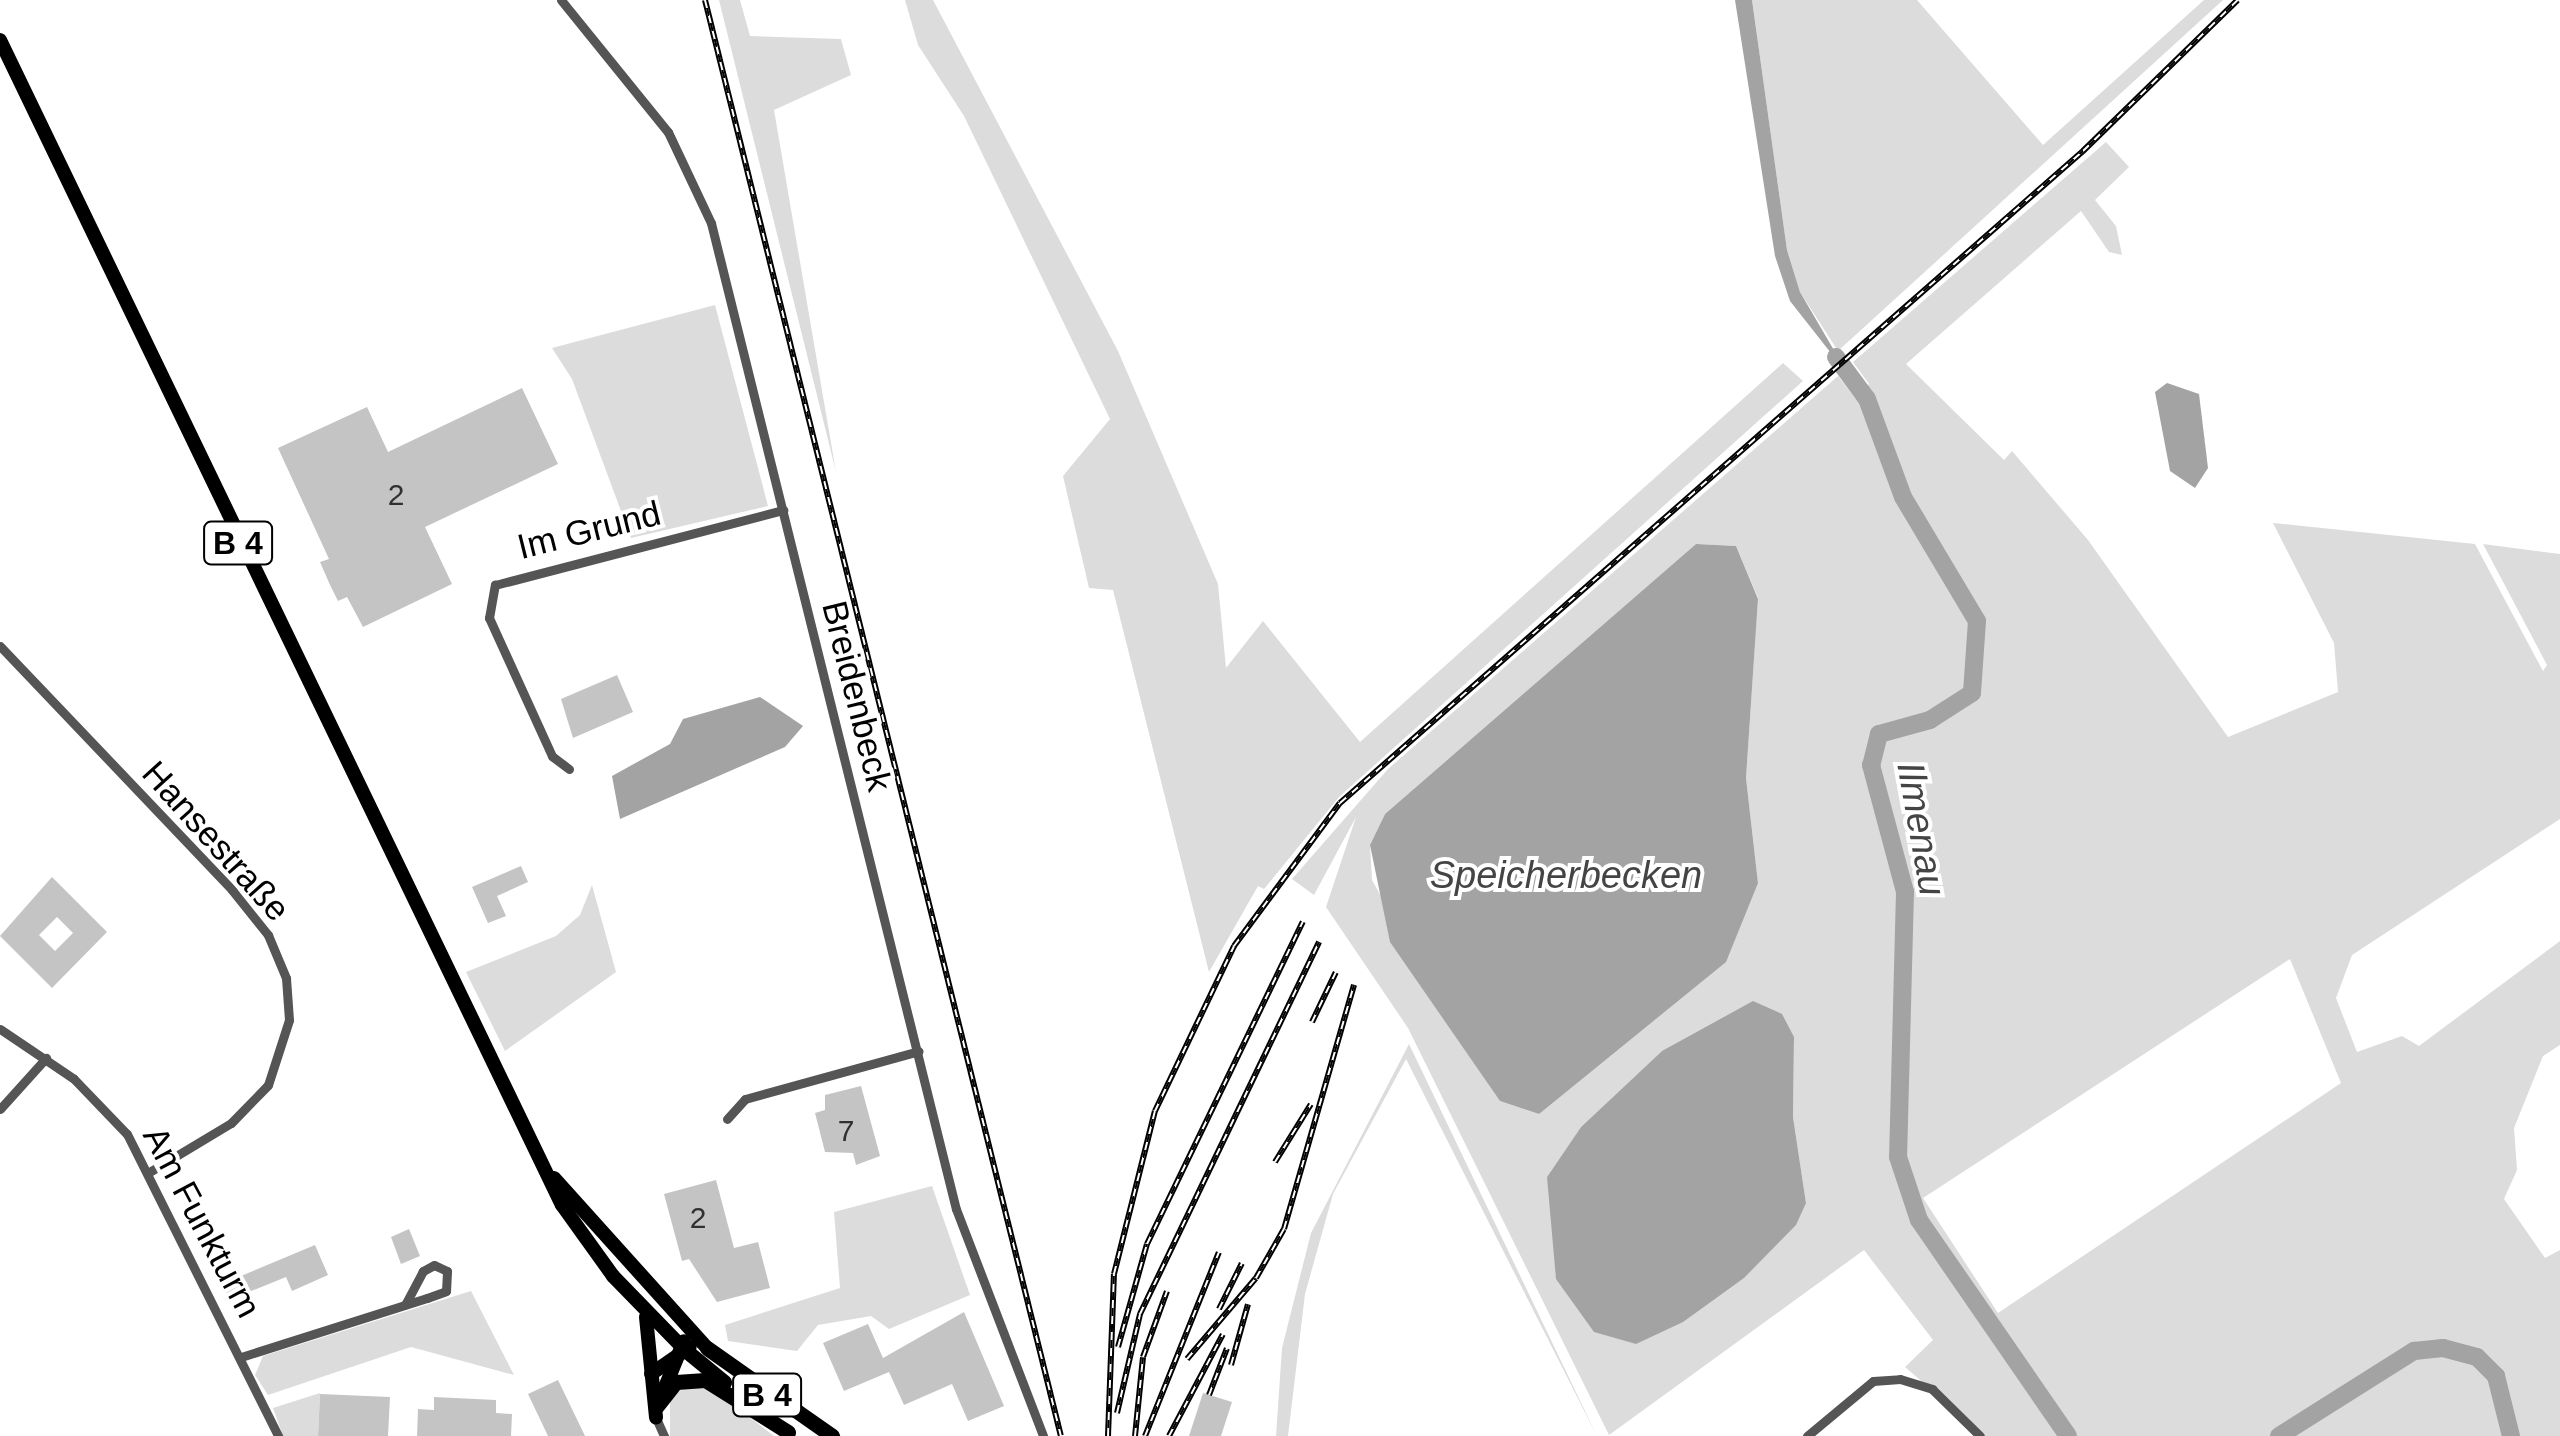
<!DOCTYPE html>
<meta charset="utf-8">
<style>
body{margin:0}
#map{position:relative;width:2560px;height:1436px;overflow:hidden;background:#fff;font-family:Helvetica,sans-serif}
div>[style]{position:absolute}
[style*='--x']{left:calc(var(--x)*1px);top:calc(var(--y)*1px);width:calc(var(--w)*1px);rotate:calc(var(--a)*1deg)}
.green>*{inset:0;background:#dcdcdc}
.water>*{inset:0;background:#a3a3a3}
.river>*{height:18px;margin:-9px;padding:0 9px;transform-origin:9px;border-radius:9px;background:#a3a3a3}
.building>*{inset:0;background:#c4c4c4}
.street>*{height:9px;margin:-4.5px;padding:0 4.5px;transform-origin:4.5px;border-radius:4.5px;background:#555}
.primary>*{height:14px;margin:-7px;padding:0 7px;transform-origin:7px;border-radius:7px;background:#000}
.highway>*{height:15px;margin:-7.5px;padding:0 7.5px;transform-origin:7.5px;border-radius:7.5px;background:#000}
.rail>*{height:6px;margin-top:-3px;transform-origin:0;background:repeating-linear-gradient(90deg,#fff 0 8px,#000 0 16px);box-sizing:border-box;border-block:2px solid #000}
span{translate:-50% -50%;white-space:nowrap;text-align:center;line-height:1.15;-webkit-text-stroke:8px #fff;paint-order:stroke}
.number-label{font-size:30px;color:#313131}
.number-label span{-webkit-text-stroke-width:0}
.shield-label span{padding:2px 8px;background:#fff;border:2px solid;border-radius:8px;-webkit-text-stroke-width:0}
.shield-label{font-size:32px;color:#000;font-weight:700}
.street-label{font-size:35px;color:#000}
.water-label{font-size:38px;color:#444;font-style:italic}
</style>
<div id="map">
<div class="green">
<i style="clip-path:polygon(719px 0,740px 0,750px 36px,841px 39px,851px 75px,774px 110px,836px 472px)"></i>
<i style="clip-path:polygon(905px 0,933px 0,1118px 351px,1218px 584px,1226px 668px,1263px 621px,1360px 742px,1783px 363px,1803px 381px,1339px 797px,1264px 889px,1258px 886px,1209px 972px,1113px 590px,1089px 588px,1063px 476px,1110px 419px,964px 116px,918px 45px)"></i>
<i style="clip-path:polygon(1752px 0,1917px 0,2043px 145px,2204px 0,2223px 0,1838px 351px,1800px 292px,1787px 250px)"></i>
<i style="clip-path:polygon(evenodd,2106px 142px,2129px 167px,2095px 200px,2116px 226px,2122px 255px,2109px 252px,2081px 211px,1906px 364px,2004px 460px,2012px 451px,2088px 540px,2228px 737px,2338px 692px,2334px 643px,2273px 523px,2475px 544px,2543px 671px,2547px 665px,2483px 544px,2560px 554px,2560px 819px,2352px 955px,2336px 998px,2357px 1052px,2402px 1036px,2419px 1046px,2560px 941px,2560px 1045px,2543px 1056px,2514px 1128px,2517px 1170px,2504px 1199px,2545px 1258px,2560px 1250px,2560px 1436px,1985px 1436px,1905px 1367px,1933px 1340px,1864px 1250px,1609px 1435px,1408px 1028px,1326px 907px,1356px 817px,1314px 895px,1292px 879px,1388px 769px,1838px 376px,1855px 398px,1869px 384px,1853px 362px,2106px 142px,1696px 544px,1736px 546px,1758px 598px,1746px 778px,1758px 883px,1539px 1114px,1500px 1101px,1472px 1059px,1372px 880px,1370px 845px,1385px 814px,1696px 544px,2106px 142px,2290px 959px,2341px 1083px,1998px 1313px,1923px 1198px,2290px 959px,2106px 142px,1794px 1037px,1793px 1117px,1806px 1203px,1547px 1177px,1581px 1127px,1662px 1051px,1794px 1037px)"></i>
<i style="clip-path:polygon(715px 305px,768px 506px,631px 538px,572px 379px,552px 348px)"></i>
<i style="clip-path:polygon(592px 885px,616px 972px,505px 1051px,466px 972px,556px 936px,580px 915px)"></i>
<i style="clip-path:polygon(1409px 1044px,1597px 1436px,1406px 1059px,1333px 1194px,1305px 1294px,1288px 1436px,1276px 1436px,1282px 1348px,1311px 1233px)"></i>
<i style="clip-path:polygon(932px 1186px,970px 1295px,889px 1329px,871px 1316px,818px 1325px,797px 1351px,728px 1341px,725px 1325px,840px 1288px,834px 1212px)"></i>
<i style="clip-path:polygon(471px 1291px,514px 1375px,411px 1347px,268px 1395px,255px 1375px,263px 1356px)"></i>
<i style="clip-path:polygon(709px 1389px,735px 1406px,774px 1436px,670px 1436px,670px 1397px,686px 1387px)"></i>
<i style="clip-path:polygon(320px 1393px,318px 1436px,283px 1436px,273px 1408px)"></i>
</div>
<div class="water">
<i style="clip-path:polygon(1735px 0,1752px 0,1787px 250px,1800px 292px,1849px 376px,1790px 301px,1775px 256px)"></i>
<i style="clip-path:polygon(2167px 383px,2199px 394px,2208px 468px,2195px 488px,2170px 471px,2155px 392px)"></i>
<i style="clip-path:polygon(1696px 544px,1736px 546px,1758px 599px,1746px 778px,1758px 883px,1726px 962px,1539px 1114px,1500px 1101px,1390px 942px,1370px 845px,1385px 814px)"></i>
<i style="clip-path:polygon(760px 697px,803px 726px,785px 747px,620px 819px,612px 776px,670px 744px,683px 719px)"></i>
<i style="clip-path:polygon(1753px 1001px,1782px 1014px,1794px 1037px,1793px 1117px,1806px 1203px,1796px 1225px,1744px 1278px,1683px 1322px,1636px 1344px,1594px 1332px,1556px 1279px,1547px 1177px,1581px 1127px,1662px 1051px)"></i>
</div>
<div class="river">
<i style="--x:1836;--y:357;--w:52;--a:53.6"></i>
<i style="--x:1867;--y:399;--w:104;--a:69.8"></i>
<i style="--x:1903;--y:497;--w:144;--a:59.2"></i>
<i style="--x:1977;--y:621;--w:72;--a:94"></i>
<i style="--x:1972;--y:693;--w:50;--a:147.3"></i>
<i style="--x:1930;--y:720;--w:53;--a:164.6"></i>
<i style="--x:1879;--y:734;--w:32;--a:104"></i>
<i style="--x:1871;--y:765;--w:131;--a:75"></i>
<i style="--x:1905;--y:892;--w:265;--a:91.5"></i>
<i style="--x:1898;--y:1157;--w:66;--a:71.6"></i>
<i style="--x:1919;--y:1220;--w:262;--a:55.4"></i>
<i style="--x:2279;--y:1436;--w:160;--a:-32.2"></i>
<i style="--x:2414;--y:1351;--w:29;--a:-6"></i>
<i style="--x:2443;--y:1348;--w:35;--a:15"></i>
<i style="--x:2477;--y:1357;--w:27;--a:45"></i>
<i style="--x:2496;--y:1376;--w:62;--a:76"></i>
</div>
<div class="building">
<i style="clip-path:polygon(522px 388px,558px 464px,425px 527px,452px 584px,363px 627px,347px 597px,338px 601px,330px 585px,320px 562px,329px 559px,278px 448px,367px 407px,388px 452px)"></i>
<i style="clip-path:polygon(617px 675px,633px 712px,573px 738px,561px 699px)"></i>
<i style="clip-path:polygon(521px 866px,528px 882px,497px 896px,506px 916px,488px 923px,472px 887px)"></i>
<i style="clip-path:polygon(evenodd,52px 877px,107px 932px,52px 988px,0 936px,52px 877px,57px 917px,73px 933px,55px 951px,39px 935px,57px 917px)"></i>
<i style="clip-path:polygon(861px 1086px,880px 1156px,856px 1165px,853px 1153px,825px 1152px,815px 1113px,825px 1110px,825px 1095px)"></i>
<i style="clip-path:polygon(716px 1180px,734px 1248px,758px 1242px,770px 1288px,717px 1302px,689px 1259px,682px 1261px,664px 1194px)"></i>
<i style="clip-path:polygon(409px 1229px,420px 1256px,401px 1264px,391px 1237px)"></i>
<i style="clip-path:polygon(315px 1245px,328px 1275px,292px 1291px,286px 1277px,229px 1300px,222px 1284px)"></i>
<i style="clip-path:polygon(964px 1312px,1004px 1406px,968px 1421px,952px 1384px,904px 1405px,889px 1372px,844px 1391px,823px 1343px,868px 1324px,883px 1358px)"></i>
<i style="clip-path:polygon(558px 1380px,585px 1436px,548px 1436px,528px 1394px)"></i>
<i style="clip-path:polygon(1203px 1393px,1232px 1402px,1221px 1436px,1189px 1436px)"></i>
<i style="clip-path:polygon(320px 1394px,390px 1397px,388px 1436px,318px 1436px)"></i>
<i style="clip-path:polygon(434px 1397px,496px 1400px,496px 1413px,512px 1414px,511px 1436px,417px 1436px,418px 1409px,434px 1410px)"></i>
</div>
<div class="street">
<i style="--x:561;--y:0;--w:170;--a:51"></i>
<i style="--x:668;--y:132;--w:101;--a:64.7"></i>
<i style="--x:711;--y:223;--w:1016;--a:76.05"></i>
<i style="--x:956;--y:1209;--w:243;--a:69"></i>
<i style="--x:0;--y:646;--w:337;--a:46.4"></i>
<i style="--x:232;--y:890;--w:58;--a:51.3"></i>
<i style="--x:268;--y:935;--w:47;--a:67.3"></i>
<i style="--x:286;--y:978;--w:42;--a:85.9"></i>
<i style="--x:289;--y:1020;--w:68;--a:107.9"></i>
<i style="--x:268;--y:1085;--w:53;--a:134.2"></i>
<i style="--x:231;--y:1123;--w:93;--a:149"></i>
<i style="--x:569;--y:769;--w:21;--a:-143"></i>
<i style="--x:552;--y:756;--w:152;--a:-114.5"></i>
<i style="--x:489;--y:618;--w:34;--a:-80"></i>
<i style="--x:495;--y:585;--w:298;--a:-14.6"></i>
<i style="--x:0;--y:1029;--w:89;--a:34"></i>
<i style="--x:74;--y:1079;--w:76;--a:46.1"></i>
<i style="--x:127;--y:1134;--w:338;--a:63.4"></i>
<i style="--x:0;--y:1109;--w:69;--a:-48"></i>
<i style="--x:727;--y:1119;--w:27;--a:-48"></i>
<i style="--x:745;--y:1099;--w:180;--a:-15.4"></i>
<i style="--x:241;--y:1357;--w:195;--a:-17.6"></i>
<i style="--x:427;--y:1298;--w:20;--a:-20"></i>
<i style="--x:446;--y:1291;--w:20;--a:-87"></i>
<i style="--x:447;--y:1271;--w:14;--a:-155"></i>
<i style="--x:434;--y:1265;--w:13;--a:151"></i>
<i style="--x:423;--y:1271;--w:38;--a:118"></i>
<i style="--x:656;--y:1418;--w:20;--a:66"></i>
<i style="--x:1807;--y:1436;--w:86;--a:-39.8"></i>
<i style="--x:1873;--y:1381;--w:27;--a:-4"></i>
<i style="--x:1900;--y:1379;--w:34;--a:17"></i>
<i style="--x:1932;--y:1389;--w:67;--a:44.4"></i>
</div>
<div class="primary">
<i style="--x:0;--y:40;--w:1293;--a:64.25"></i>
<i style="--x:562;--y:1205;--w:87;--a:54.3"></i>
<i style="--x:613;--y:1276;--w:102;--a:45.8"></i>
<i style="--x:554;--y:1178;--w:229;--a:48"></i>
<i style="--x:646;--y:1317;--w:101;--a:84.3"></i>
<i style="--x:651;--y:1374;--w:47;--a:-34.7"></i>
<i style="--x:657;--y:1407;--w:71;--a:-67.8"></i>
</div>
<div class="highway">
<i style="--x:707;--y:1348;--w:153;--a:35.1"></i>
<i style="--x:684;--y:1349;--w:52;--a:39.5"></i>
<i style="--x:657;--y:1406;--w:31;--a:-52"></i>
<i style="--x:676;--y:1382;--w:29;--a:-4"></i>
<i style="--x:705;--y:1380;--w:98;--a:32.1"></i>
</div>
<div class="rail">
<i style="--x:705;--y:0;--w:1479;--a:76.08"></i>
<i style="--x:1312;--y:1022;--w:55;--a:-64.4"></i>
<i style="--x:1275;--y:1162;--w:68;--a:-58.2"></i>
<i style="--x:1219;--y:1309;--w:51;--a:-63.4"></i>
<i style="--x:1118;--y:1347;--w:107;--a:-74.3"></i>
<i style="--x:1147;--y:1244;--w:358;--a:-64.2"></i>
<i style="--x:1187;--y:1359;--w:106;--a:-49.6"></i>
<i style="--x:1256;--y:1278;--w:56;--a:-60.3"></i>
<i style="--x:1284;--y:1229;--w:254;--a:-74"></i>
<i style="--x:1231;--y:1365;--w:63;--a:-74.4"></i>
<i style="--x:1209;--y:1395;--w:50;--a:-69"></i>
<i style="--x:1117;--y:1413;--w:102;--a:-76.9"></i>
<i style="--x:1140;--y:1314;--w:413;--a:-64.3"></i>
<i style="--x:1108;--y:1436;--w:162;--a:-87.9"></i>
<i style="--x:1114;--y:1274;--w:168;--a:-75.9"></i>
<i style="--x:1155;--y:1111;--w:183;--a:-64.4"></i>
<i style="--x:1234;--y:946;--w:178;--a:-53.5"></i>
<i style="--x:1340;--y:803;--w:989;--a:-41.27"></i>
<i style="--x:2083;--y:151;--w:216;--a:-44.3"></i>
<i style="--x:1135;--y:1436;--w:79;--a:-84.2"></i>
<i style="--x:1143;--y:1357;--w:70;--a:-70"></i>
<i style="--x:1145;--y:1436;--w:198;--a:-68.1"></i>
<i style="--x:1169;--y:1436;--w:115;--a:-62.1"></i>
</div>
<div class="number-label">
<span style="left:396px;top:495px">2</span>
<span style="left:846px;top:1131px">7</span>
<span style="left:698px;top:1218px">2</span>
</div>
<div class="shield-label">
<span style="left:238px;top:543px">B 4</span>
<span style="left:767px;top:1395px">B 4</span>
</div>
<div class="street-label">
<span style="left:589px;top:530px;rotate:-14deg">Im Grund</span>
<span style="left:857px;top:696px;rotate:76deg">Breidenbeck</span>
<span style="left:216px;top:841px;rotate:48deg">Hansestraße</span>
<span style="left:202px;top:1222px;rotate:62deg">Am Funkturm</span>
</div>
<div class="water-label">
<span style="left:1921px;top:829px;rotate:80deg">Ilmenau</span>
<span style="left:1566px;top:876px">Speicherbecken</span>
</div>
</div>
